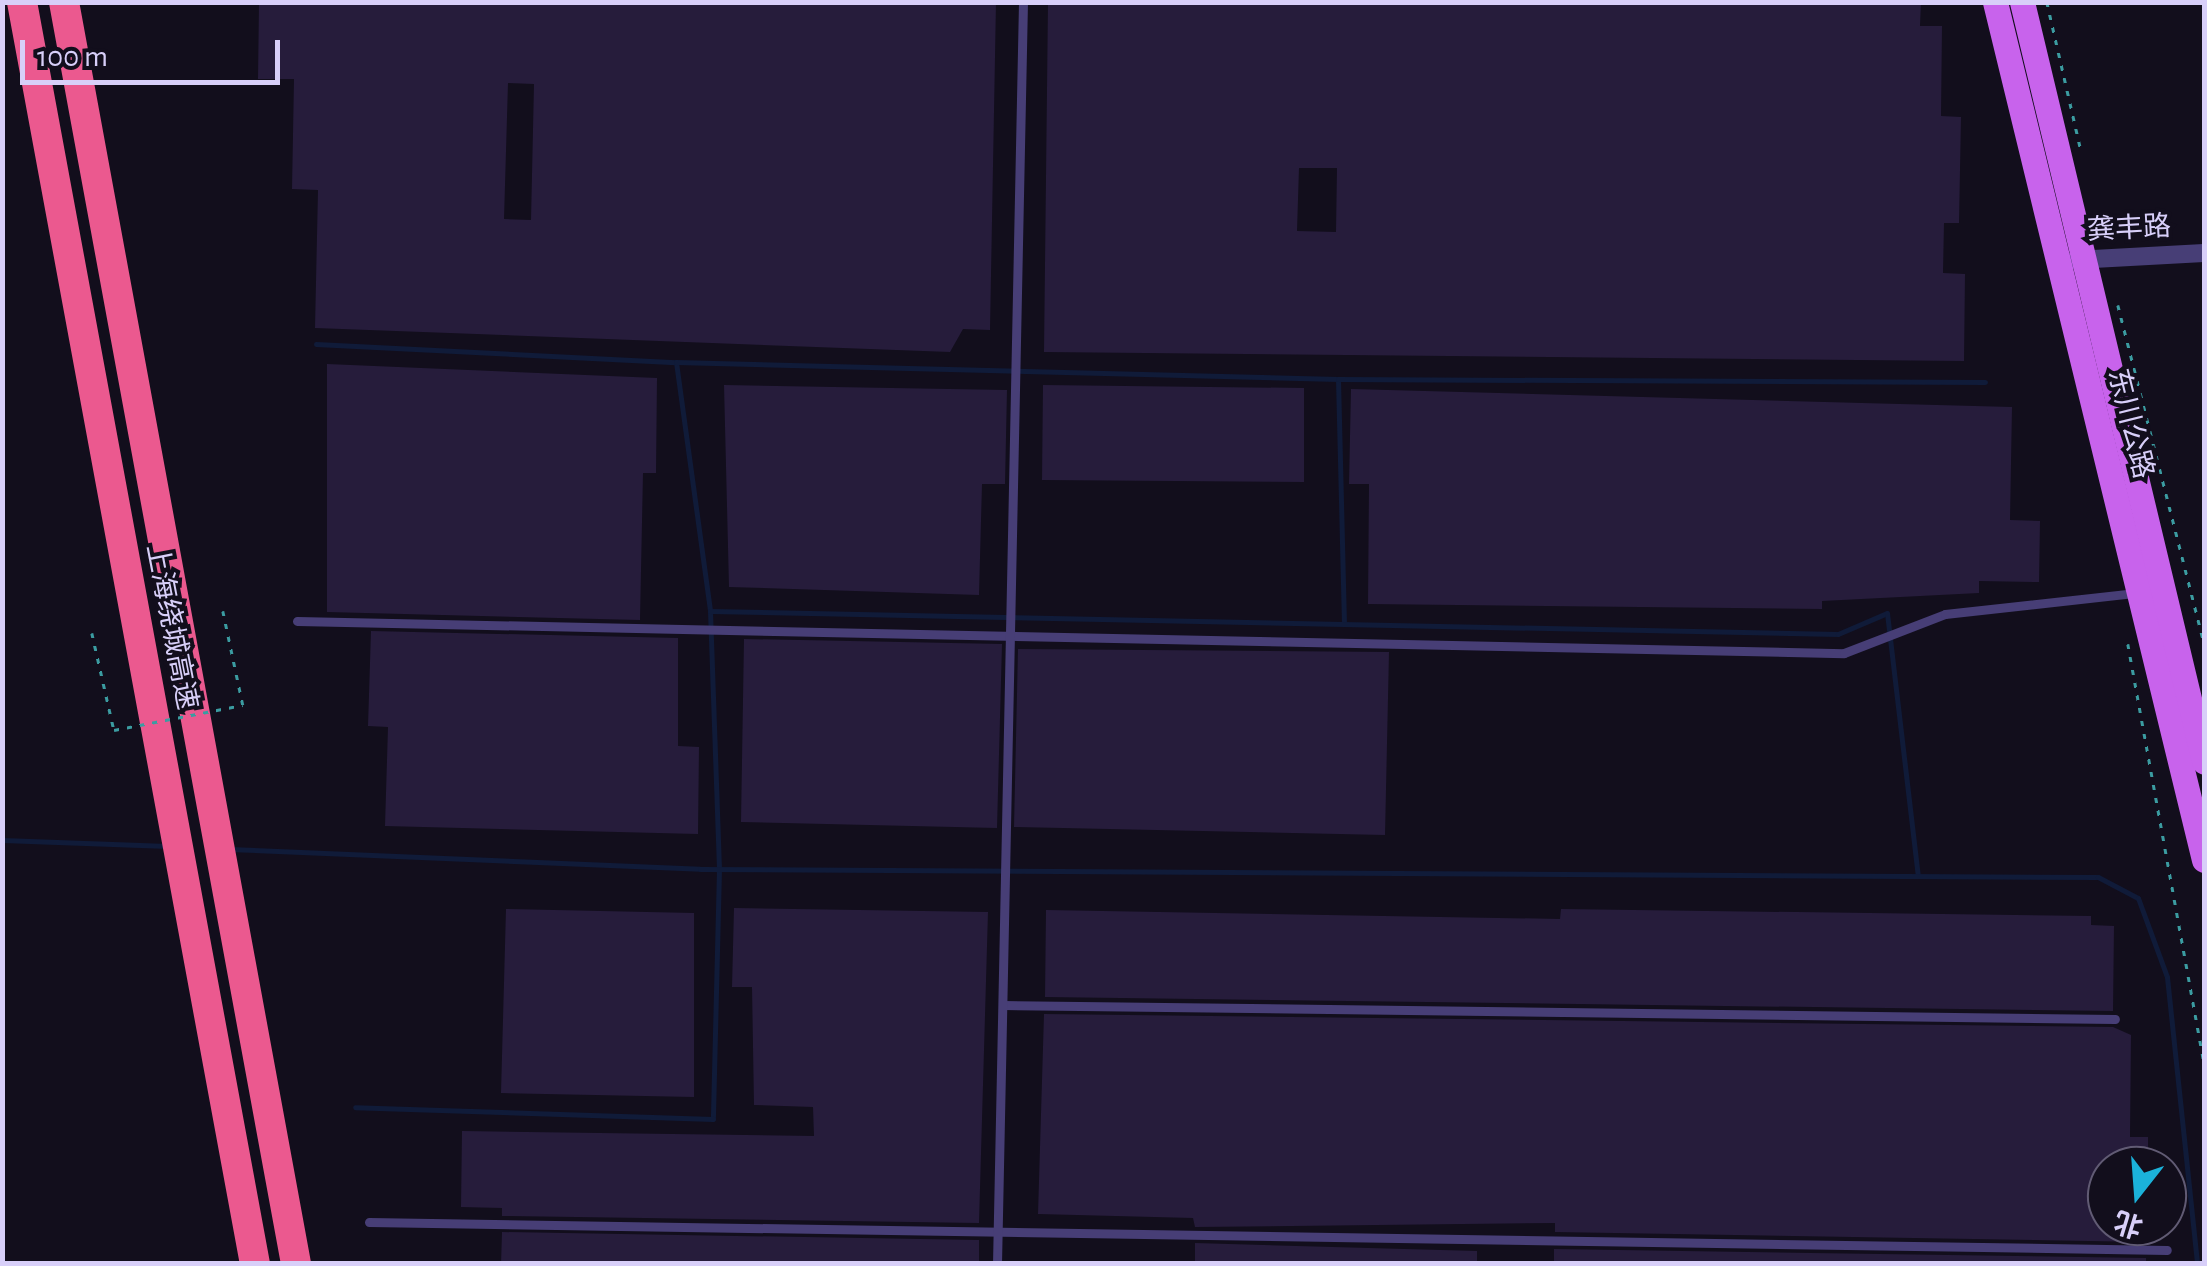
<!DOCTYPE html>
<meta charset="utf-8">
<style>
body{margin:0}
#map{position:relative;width:2207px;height:1266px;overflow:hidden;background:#120e1c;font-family:"Alegreya Sans","Noto Sans SC",sans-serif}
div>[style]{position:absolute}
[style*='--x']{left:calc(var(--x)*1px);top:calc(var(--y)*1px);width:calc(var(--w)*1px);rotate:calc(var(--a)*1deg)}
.stream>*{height:5px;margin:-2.5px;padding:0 2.5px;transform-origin:2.5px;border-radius:2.5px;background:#101b39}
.building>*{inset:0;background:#261c3b}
.path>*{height:2.5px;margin-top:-1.25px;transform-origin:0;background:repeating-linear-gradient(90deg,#3b9ca1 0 5px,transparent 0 13px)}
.lane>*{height:9px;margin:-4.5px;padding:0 4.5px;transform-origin:4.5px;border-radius:4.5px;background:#473e76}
.street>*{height:18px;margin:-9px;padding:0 9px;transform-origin:9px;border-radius:9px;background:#473e76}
.primary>*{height:25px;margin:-12.5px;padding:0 12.5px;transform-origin:12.5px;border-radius:12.5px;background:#c863ec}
.highway>*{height:30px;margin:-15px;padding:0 15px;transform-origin:15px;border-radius:15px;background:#eb598f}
.path-bridge>*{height:2.5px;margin-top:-1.25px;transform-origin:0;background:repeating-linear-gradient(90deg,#3b9ca1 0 5px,transparent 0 13px)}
span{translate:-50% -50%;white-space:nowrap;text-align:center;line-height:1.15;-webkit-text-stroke:8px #120e1c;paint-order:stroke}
.street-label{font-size:28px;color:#d8cff9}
.frame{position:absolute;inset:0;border:5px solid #d8cff9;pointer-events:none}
.north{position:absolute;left:2087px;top:1146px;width:100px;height:100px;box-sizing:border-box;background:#120e1c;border:2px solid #615b74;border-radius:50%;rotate:197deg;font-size:28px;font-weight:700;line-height:40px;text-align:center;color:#d8cff9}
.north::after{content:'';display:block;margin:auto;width:35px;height:45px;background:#1bb2da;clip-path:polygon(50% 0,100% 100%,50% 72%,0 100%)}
.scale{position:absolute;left:20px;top:40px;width:260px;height:45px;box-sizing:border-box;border:5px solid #d8cff9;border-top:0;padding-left:12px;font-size:30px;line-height:35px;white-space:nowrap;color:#d8cff9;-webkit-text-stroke:8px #120e1c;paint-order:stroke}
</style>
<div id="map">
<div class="stream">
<i style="--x:316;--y:344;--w:360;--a:2.9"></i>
<i style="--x:676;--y:362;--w:251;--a:82.2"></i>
<i style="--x:710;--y:611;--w:258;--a:88"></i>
<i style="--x:719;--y:869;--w:250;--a:91.4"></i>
<i style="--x:713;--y:1119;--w:358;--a:-178.1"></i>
<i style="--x:676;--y:362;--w:662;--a:1.47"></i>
<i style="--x:1338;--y:379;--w:245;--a:88.6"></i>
<i style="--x:1338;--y:379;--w:647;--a:0.27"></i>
<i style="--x:710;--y:611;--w:1128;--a:1.17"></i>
<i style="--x:1838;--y:634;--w:53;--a:-23.2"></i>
<i style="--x:1887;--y:613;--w:264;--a:83.3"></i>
<i style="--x:2;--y:840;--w:166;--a:2.1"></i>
<i style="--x:229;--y:849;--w:471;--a:2.4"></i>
<i style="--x:700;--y:869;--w:1398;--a:0.33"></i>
<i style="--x:2098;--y:877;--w:45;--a:27.7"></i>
<i style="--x:2138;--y:898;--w:84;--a:69.8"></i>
<i style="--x:2167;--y:977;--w:289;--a:84"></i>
</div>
<div class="building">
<i style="clip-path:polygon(evenodd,259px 2px,996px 2px,990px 330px,963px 329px,950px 352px,315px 328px,318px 190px,292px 189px,294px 79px,258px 79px,259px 2px,508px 83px,534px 84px,531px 220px,504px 219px,508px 83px)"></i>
<i style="clip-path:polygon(evenodd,1048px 2px,1921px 2px,1920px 26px,1942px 26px,1941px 116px,1961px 117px,1959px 223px,1944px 223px,1943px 273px,1965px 274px,1964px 361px,1044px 352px,1048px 2px,1299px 168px,1337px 168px,1336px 232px,1297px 231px,1299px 168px)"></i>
<i style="clip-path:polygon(327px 364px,657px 378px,656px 473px,643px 473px,640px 620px,327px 612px)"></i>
<i style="clip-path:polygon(724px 385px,1007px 390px,1005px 484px,982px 484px,979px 595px,729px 587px)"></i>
<i style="clip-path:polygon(1043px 385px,1304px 388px,1304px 482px,1042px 480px)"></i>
<i style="clip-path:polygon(1351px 389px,2012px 407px,2010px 520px,2040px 521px,2039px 582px,1979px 581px,1979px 593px,1822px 601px,1822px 609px,1368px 604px,1369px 484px,1349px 484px)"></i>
<i style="clip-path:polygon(371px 631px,678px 638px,678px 746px,699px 747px,698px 834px,385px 826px,388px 727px,368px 726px)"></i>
<i style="clip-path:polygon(744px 639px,1002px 644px,997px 828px,741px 822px)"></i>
<i style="clip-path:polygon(1018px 649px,1389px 652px,1385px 835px,1014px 827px)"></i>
<i style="clip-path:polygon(734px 908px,988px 912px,979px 1223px,502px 1216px,502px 1208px,461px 1207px,462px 1131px,814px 1136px,813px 1107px,754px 1105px,752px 987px,732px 987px)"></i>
<i style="clip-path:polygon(506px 909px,694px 913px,694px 1097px,501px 1093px)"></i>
<i style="clip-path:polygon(1561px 909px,2091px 916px,2091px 925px,2114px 926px,2113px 1011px,1045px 997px,1046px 910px,1560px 919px)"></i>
<i style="clip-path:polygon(1044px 1014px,2113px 1027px,2131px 1035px,2130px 1137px,2148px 1137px,2148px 1166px,2107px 1166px,2107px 1226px,2146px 1226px,2146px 1242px,1555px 1232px,1555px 1223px,1195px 1227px,1193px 1218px,1038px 1214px)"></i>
<i style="clip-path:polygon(502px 1232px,979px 1240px,979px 1264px,501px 1264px)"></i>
<i style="clip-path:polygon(1195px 1243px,1477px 1251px,1477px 1264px,1195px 1264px)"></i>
<i style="clip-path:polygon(1554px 1249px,2146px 1258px,2146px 1264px,1554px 1264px)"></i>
</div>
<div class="path">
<i style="--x:2047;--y:2;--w:153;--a:77.1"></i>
<i style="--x:2118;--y:305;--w:348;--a:75.7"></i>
<i style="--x:223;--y:611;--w:96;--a:78"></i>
<i style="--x:92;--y:633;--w:99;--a:77.2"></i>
<i style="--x:2128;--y:644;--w:426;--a:79.7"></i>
</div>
<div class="lane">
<i style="--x:297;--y:621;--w:1547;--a:1.19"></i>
<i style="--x:1844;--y:653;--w:108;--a:-21.1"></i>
<i style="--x:1945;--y:614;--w:190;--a:-6.3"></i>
<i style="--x:1003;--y:1005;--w:1112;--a:0.72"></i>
<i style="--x:369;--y:1222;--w:1798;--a:0.89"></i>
<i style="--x:997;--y:1264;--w:1262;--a:-88.82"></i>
</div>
<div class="street">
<i style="--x:2075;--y:260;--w:129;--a:-3.1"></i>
</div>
<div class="primary">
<i style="--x:1995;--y:2;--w:883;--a:76.31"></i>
<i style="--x:2022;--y:2;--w:781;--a:76.52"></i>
</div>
<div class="highway">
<i style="--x:22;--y:2;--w:1283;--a:79.54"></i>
<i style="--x:64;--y:2;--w:1283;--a:79.58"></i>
</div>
<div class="path-bridge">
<i style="--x:114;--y:730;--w:131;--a:-11"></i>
</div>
<div class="street-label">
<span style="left:2129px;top:229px;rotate:-3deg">龚丰路</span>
<span style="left:2130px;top:424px;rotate:76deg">东川公路</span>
<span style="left:171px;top:627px;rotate:79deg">上海绕城高速</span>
</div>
<div class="frame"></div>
<div class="north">北</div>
<div class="scale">100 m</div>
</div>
